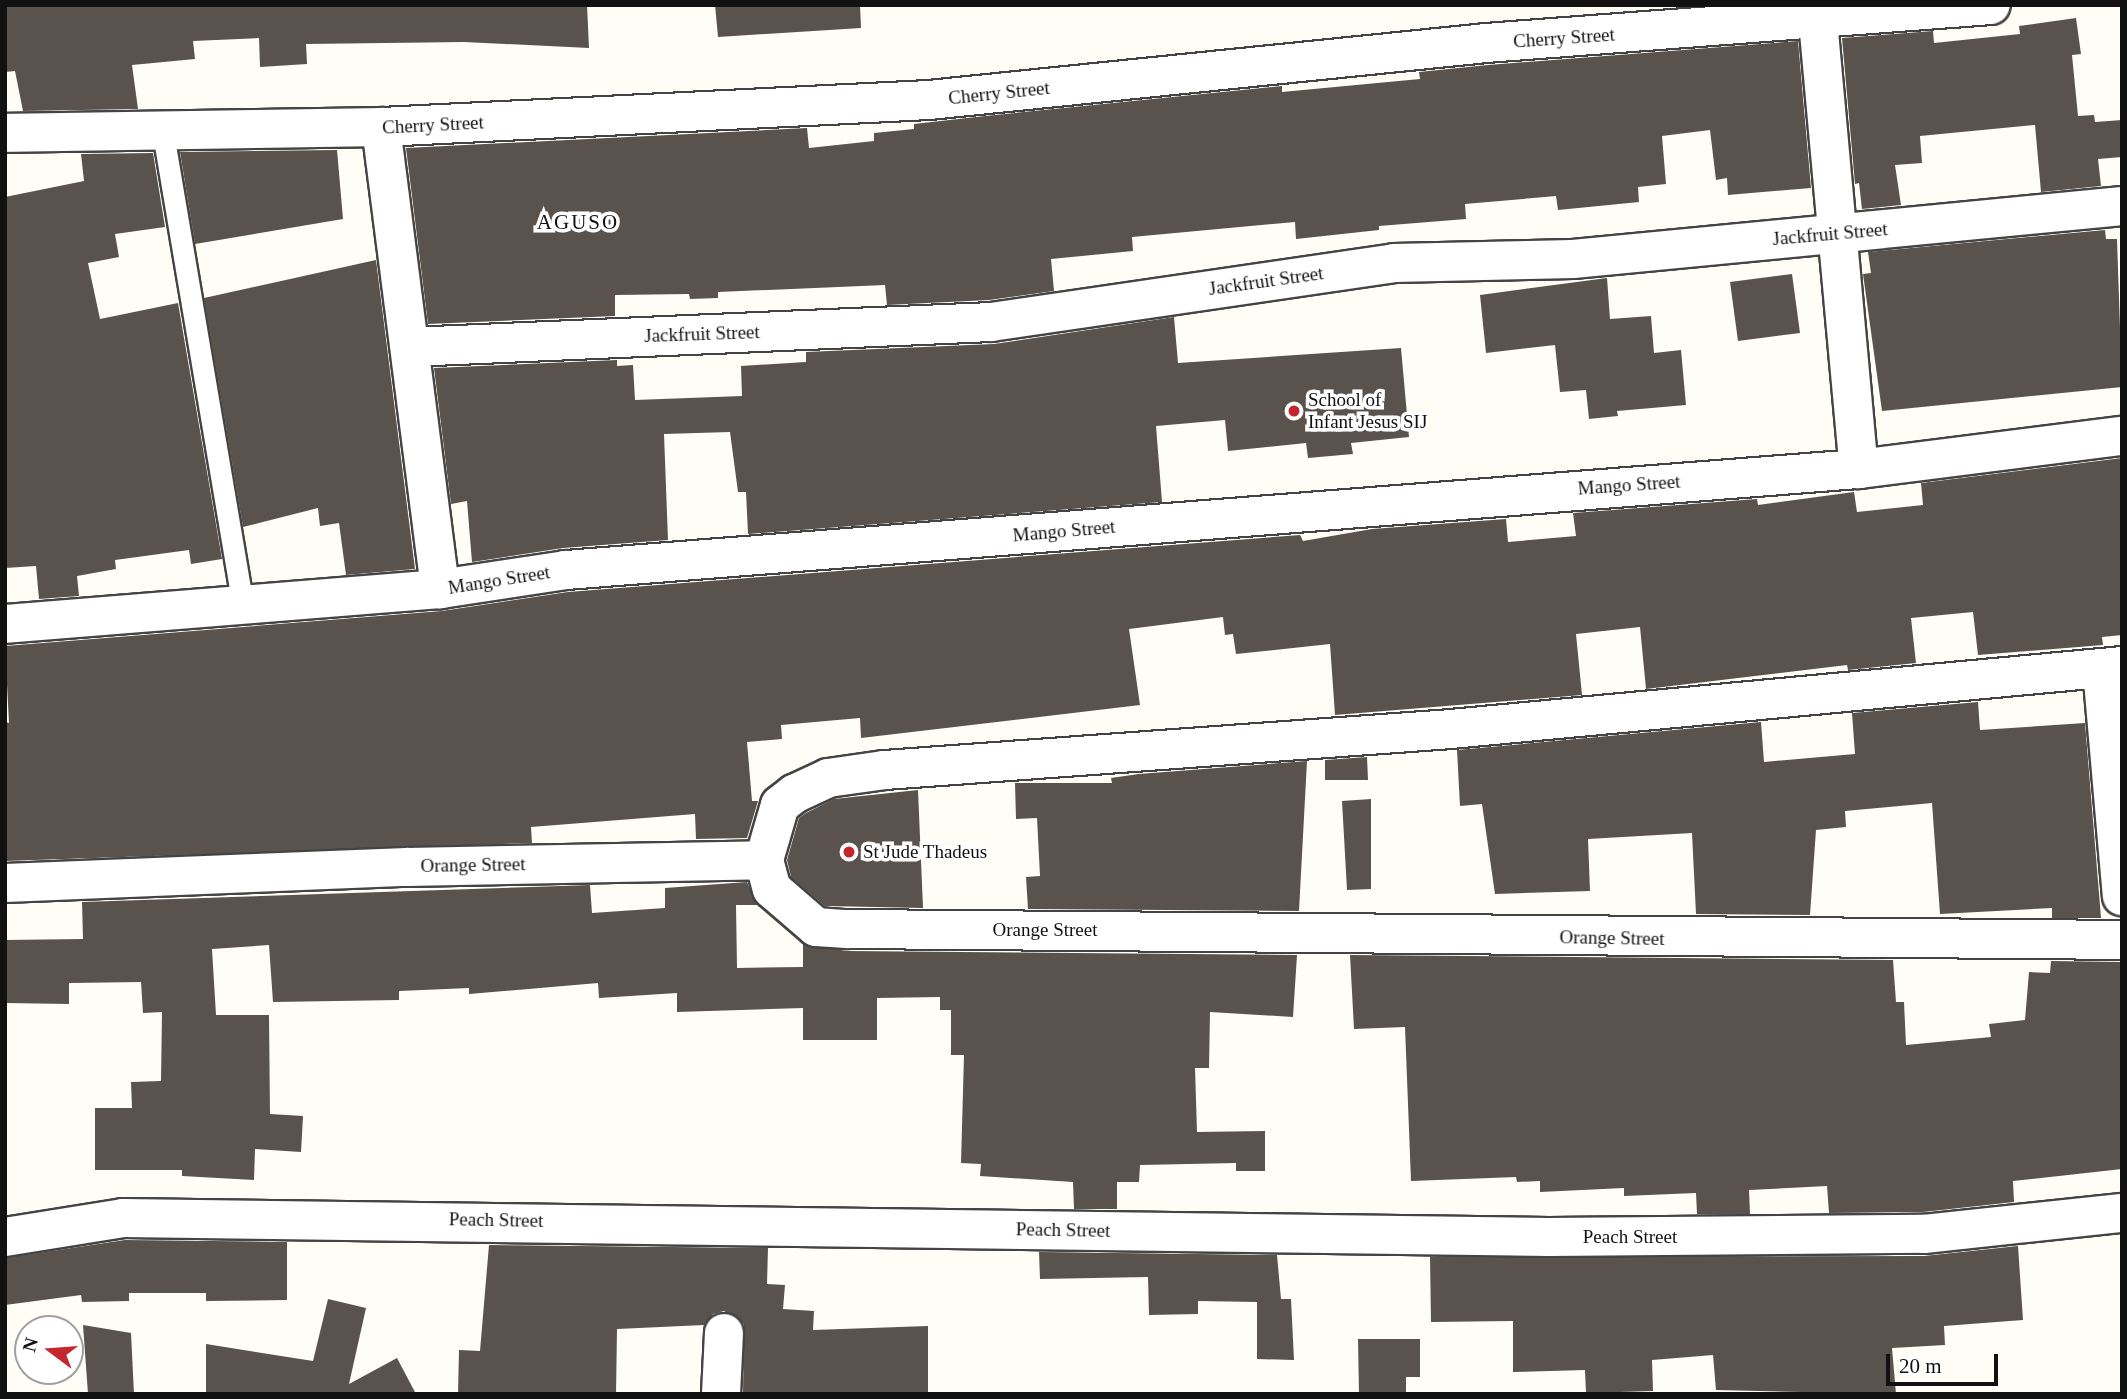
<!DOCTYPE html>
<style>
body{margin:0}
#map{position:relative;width:2127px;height:1399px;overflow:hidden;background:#fffdf5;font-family:Georgia,serif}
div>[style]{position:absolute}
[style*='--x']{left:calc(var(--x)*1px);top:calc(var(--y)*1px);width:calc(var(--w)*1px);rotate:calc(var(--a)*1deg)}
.building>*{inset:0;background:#5a524d}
.roads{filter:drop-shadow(2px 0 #444) drop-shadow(-2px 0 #444) drop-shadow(0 2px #444) drop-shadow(0 -2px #444)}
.lane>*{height:21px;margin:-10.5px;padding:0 10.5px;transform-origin:10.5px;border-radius:10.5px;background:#fff}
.street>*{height:38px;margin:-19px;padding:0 19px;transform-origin:19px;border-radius:19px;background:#fff}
.dots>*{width:19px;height:19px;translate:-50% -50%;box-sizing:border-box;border:4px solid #fff;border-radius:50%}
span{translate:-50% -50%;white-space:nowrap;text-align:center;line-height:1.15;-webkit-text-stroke:7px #fff;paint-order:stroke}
.street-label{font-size:19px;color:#111}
.poi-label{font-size:19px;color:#111}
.left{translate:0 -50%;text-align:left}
.neighbourhood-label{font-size:21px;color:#111;letter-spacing:2px}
.frame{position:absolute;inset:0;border:7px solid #111;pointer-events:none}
.north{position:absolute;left:14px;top:1315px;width:70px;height:70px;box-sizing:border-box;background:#fff;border:2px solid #a0a0a0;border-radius:50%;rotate:286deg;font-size:19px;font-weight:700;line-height:28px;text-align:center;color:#111}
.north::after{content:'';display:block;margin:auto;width:24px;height:32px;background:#c4262e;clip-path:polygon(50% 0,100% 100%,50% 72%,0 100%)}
.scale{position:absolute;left:1886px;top:1354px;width:112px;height:32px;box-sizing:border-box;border:4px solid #111;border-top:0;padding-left:9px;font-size:21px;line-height:24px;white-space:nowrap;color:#111;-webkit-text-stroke:5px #fff;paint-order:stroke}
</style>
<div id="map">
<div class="building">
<i style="clip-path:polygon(5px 5px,587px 5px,589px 48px,464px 42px,306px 44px,307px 64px,260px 67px,259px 38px,193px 41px,195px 59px,132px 65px,138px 109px,23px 111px,15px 71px,5px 72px)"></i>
<i style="clip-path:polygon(715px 5px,860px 5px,861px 28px,718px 37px)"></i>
<i style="clip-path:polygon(2076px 18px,2081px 54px,2072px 55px,2078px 116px,2094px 115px,2095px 122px,2122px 120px,2122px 157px,2098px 159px,2101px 186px,2041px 192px,2035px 125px,1920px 136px,1922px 163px,1895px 165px,1901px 205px,1862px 209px,1859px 183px,1855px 184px,1842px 38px,1933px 31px,1934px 43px,2020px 34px,2019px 26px)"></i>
<i style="clip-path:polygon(1798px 41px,1811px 188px,1728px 195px,1727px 178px,1716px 180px,1710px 130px,1662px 136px,1666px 184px,1638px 187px,1639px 202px,1558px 210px,1556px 196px,1465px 204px,1466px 219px,1379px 226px,1379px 230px,1296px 239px,1295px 222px,1132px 237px,1133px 251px,1051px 259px,1054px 291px,989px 300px,887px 305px,885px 285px,718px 292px,718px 298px,690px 299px,689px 294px,615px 295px,615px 316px,428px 324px,406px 148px,807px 128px,809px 148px,874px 141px,874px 133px,914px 129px,914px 124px,985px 116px,1282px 86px,1282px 92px,1420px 79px,1419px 72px,1488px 65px)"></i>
<i style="clip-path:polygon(337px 150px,343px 219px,195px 244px,180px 152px)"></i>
<i style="clip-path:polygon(153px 153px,165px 227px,115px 234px,119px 257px,88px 263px,100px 319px,178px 303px,222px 559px,191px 564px,189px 550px,115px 560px,116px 569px,77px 576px,79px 596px,39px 599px,36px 566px,5px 568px,5px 197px,84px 181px,81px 154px)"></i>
<i style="clip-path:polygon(2105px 230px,2106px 239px,2117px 239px,2122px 387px,1882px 411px,1863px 274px,1871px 273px,1868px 252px)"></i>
<i style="clip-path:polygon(376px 260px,415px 569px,346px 575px,339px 523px,320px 526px,318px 508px,243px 527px,204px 298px)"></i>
<i style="clip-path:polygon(1792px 274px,1800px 333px,1738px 341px,1730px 282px)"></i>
<i style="clip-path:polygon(1607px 278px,1610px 319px,1651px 316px,1654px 353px,1681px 350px,1686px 405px,1617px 411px,1618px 416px,1589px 419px,1586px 390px,1560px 392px,1555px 345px,1486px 353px,1480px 295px)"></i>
<i style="clip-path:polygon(1174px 317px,1178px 363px,1401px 348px,1409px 437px,1351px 443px,1353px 454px,1308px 458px,1306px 443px,1228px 451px,1225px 420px,1156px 426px,1162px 502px,748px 534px,746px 492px,738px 492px,730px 432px,664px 434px,668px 540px,563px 548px,472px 562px,467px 501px,451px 504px,434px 368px,617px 360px,617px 366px,633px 365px,635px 400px,742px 396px,741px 366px,806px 362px,806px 352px,994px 344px)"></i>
<i style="clip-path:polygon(2122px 458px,2122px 635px,2102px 637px,2103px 645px,1978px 655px,1973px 612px,1911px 618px,1916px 663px,1848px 670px,1847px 665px,1646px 689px,1640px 627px,1576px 634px,1582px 695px,1335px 715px,1330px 644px,1236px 654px,1233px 634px,1225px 635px,1223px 617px,1129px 629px,1140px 705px,861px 738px,860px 718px,781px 725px,782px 739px,747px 742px,752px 801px,758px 801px,747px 838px,696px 839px,695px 814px,531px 827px,532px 843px,5px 861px,5px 722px,9px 723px,5px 646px,442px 611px,568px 592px,1300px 535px,1303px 541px,1372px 529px,1506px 519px,1508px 542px,1576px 536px,1573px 513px,1757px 499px,1758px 505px,1854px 492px,1857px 512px,1923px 505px,1921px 483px)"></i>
<i style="clip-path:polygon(1978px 702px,1980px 730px,2085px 723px,2101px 918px,2052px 918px,2052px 908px,1940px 914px,1932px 803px,1845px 811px,1846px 827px,1816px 830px,1810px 915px,1696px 914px,1692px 833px,1588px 839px,1590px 891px,1495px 894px,1482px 804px,1460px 806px,1457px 750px,1761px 722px,1764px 762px,1855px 754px,1852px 713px)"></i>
<i style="clip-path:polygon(1367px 757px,1368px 780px,1325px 780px,1325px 760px)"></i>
<i style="clip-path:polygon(1307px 761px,1299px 911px,1028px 909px,1026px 877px,1040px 876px,1037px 818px,1016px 819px,1015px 783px,1112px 783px,1111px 778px,1139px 774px)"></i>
<i style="clip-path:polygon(918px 790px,923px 908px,825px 906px,791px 877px,787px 860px,799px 818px,806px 813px,834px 799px)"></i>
<i style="clip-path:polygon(1371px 799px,1371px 889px,1347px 890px,1342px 801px)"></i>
<i style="clip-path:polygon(747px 882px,757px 905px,736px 905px,737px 968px,803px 967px,803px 944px,847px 951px,1297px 955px,1293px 1017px,1210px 1012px,1209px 1068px,1195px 1068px,1197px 1132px,1265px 1131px,1265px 1171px,1236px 1171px,1236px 1163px,1140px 1165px,1139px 1182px,1117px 1182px,1117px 1209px,1074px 1209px,1073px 1182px,980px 1176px,981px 1164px,961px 1163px,964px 1055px,951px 1055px,951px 1010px,940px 1010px,940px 997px,877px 998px,877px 1040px,803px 1040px,803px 1008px,677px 1012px,677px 993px,599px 998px,598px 983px,469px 994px,469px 988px,399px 991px,399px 1000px,273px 1002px,269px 945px,212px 949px,216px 1015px,269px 1015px,270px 1114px,303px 1116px,301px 1152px,255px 1149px,254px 1180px,182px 1176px,182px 1170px,95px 1170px,95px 1108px,132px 1108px,131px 1082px,161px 1081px,162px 1012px,143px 1013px,141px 982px,69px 983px,69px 1004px,5px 1003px,5px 940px,83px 939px,82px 902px,590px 885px,592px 913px,665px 908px,665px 888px)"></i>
<i style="clip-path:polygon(1350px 955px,1893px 960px,1896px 1002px,1904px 1002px,1906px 1045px,1991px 1037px,1989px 1024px,2025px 1020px,2029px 972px,2050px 973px,2051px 961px,2122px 962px,2122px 1169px,2013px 1181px,2014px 1202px,1923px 1212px,1829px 1213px,1827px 1186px,1749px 1190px,1750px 1214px,1697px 1214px,1696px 1193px,1624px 1196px,1624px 1188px,1540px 1192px,1540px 1181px,1517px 1182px,1516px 1177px,1411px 1181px,1405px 1027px,1354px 1029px)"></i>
<i style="clip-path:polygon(125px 1240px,287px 1242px,287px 1300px,206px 1301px,206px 1293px,129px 1293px,129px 1301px,82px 1302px,81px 1295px,5px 1305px,5px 1258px)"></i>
<i style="clip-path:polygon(489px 1245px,768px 1248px,767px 1284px,785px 1285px,783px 1309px,814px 1311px,813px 1330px,928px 1326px,928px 1394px,743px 1394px,744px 1324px,724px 1311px,713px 1314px,704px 1325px,617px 1329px,616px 1394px,458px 1394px,459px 1350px,480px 1351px)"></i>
<i style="clip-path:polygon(2018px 1246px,2023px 1320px,1944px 1326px,1945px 1345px,1892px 1348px,1896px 1394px,1716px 1390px,1713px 1355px,1652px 1360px,1653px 1391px,1586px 1393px,1585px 1370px,1513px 1372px,1513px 1321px,1431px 1322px,1430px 1257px,1924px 1256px)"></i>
<i style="clip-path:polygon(1039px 1252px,1277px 1255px,1281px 1299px,1291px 1299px,1294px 1360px,1257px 1359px,1257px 1302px,1198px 1301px,1198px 1314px,1149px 1315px,1148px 1277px,1040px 1279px)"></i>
<i style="clip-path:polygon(328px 1299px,366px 1308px,349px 1384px,397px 1358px,416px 1394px,206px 1394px,206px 1344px,313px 1361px)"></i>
<i style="clip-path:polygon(83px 1325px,131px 1333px,134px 1394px,88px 1394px)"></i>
<i style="clip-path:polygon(1358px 1339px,1420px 1339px,1420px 1377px,1406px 1377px,1406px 1394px,1359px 1394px)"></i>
</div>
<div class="roads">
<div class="lane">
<i style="--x:163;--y:133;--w:480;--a:80.4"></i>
</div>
<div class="street">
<i style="--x:1818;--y:21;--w:450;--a:84.8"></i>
<i style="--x:381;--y:127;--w:466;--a:82.7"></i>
<i style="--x:5;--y:133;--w:376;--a:-0.9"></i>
<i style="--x:381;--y:127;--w:549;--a:-2.82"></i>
<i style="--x:929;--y:100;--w:560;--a:-5.84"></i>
<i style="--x:1486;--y:43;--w:506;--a:-4.3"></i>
<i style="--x:410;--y:347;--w:582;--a:-2.46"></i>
<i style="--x:991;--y:322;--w:407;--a:-8.3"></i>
<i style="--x:1394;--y:263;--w:179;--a:-1.3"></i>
<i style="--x:1573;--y:259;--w:552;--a:-5.51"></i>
<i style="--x:5;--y:624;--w:436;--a:-4.6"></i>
<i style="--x:440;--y:589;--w:127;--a:-8.6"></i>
<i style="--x:566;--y:570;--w:1297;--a:-4.47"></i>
<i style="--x:1859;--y:469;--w:265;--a:-7.2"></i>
<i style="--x:2102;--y:669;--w:228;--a:85"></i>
<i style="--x:764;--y:860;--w:57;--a:-73.8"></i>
<i style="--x:780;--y:805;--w:18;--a:-38"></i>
<i style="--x:794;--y:794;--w:38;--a:-25"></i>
<i style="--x:828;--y:778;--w:58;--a:-8"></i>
<i style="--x:885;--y:770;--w:567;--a:-4.14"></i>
<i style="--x:1451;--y:729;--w:674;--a:-5.36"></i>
<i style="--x:764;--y:860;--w:30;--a:75"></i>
<i style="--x:772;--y:889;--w:58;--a:40.8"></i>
<i style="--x:816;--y:927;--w:31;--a:4"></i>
<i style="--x:847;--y:929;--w:1275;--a:0.49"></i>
<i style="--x:5;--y:883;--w:402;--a:-2.3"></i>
<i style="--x:407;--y:867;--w:357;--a:-1.1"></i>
<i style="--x:5;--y:1237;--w:120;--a:-9.1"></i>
<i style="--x:123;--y:1218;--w:1426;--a:0.76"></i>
<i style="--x:1549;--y:1237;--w:375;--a:-0.5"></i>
<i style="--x:1924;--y:1234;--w:199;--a:-6.1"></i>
<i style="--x:721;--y:1394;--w:61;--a:-87.2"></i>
</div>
</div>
<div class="dots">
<i style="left:1294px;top:411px;background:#c4262e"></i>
<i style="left:849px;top:852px;background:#c4262e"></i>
</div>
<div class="street-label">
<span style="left:1564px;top:38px;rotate:-4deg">Cherry Street</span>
<span style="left:999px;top:93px;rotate:-6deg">Cherry Street</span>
<span style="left:433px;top:125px;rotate:-3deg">Cherry Street</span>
<span style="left:1830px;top:234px;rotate:-5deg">Jackfruit Street</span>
<span style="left:1266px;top:281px;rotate:-8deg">Jackfruit Street</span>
<span style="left:702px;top:334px;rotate:-2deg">Jackfruit Street</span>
<span style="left:1629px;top:485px;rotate:-4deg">Mango Street</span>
<span style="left:1064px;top:531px;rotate:-5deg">Mango Street</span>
<span style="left:499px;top:580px;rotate:-9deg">Mango Street</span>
<span style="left:473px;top:865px;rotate:-1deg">Orange Street</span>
<span style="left:1045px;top:930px">Orange Street</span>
<span style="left:1612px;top:938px;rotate:1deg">Orange Street</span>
<span style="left:496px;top:1220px;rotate:1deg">Peach Street</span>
<span style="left:1063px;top:1230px;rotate:1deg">Peach Street</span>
<span style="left:1630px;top:1237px">Peach Street</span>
</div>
<div class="poi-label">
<span class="left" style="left:1308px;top:411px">School of<br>Infant Jesus SIJ</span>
<span class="left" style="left:863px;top:852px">St Jude Thadeus</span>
</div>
<div class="neighbourhood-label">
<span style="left:578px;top:222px">AGUSO</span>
</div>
<div class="frame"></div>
<div class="north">N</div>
<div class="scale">20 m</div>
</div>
